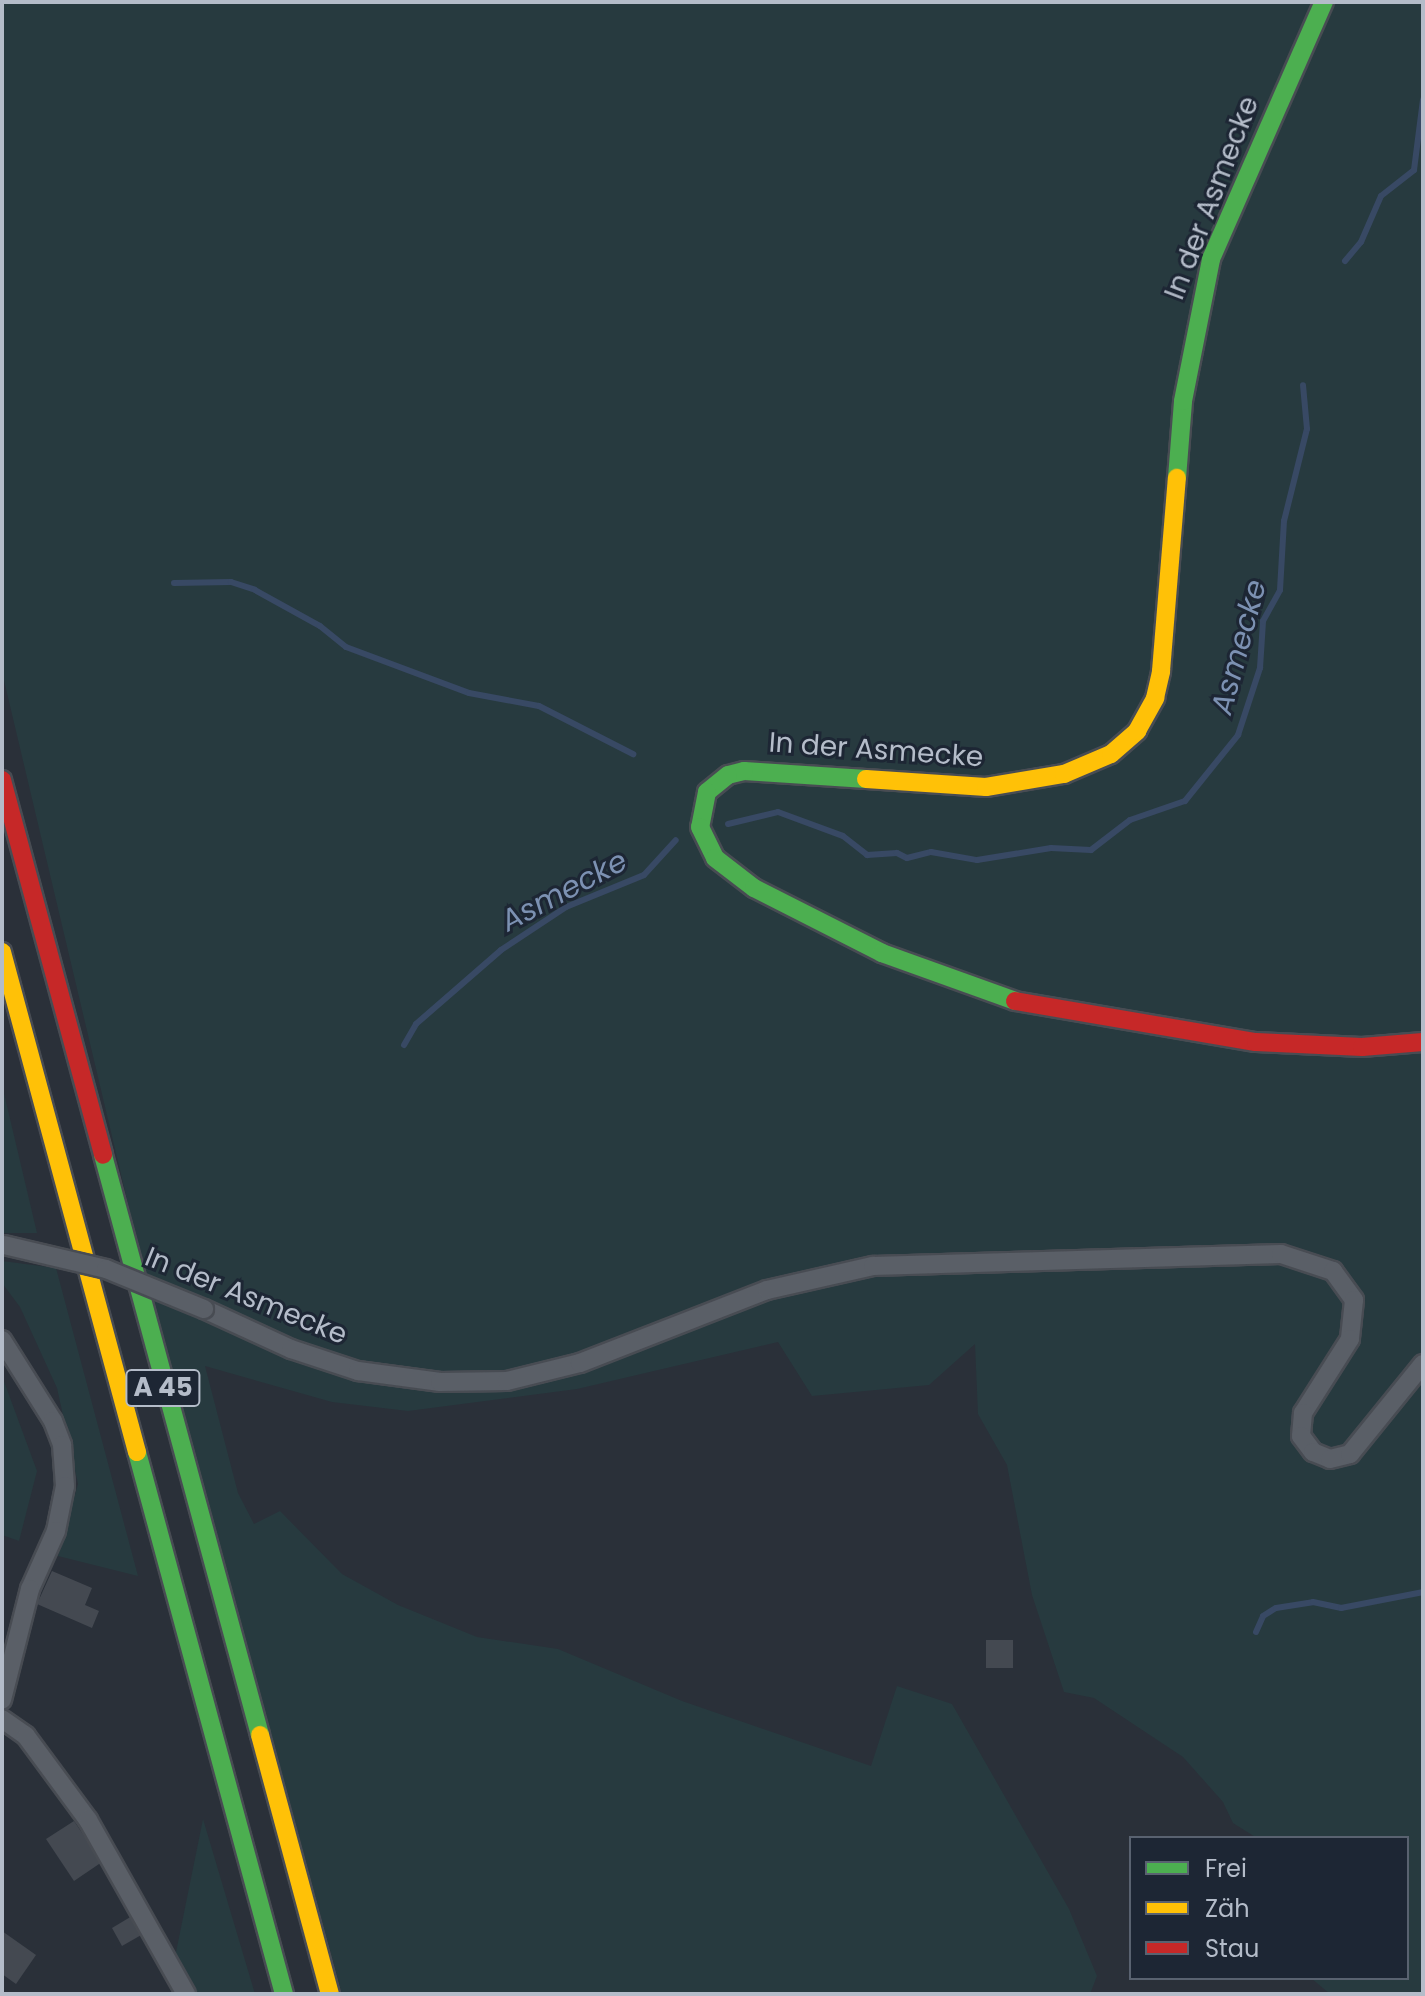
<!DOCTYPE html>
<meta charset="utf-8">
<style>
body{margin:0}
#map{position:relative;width:1425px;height:1996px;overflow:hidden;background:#2a3039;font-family:Poppins,sans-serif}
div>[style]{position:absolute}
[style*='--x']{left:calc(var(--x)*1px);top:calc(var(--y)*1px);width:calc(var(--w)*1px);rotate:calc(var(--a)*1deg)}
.green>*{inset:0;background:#273a3f}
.stream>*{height:6px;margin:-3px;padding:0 3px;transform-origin:3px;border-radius:3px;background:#384964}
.building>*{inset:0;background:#444951}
.roads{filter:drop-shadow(2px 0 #484c53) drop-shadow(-2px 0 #484c53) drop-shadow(0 2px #484c53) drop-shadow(0 -2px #484c53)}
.street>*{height:18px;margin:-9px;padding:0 9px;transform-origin:9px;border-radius:9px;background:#5a5f67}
.fast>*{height:18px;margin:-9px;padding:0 9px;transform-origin:9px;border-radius:9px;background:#4caf50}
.slow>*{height:18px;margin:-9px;padding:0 9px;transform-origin:9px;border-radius:9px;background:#ffc107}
.jam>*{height:18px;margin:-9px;padding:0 9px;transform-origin:9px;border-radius:9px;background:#c62828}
.bridges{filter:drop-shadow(2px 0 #484c53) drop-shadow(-2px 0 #484c53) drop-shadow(0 2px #484c53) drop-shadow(0 -2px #484c53)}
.street-bridge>*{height:18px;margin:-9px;padding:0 9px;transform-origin:9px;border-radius:9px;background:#5a5f67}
span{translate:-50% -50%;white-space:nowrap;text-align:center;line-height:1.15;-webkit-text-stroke:6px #1d2634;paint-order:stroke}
.shield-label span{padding:2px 6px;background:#1d2634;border:2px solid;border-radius:6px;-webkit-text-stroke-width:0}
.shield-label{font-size:26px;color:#b4bcc9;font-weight:700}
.street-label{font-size:28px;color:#b4bcc9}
.water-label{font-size:30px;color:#7c91b2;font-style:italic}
.frame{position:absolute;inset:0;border:4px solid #b4bcc9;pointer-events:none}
.legend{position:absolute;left:1129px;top:1836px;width:280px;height:144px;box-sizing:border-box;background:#1d2634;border:2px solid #596270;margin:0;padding:10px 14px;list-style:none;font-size:24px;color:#b4bcc9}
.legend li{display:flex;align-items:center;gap:16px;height:40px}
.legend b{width:40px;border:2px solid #596270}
</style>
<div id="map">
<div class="green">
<i style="clip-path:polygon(2px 2px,1423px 2px,1423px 1994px,1330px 1994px,1311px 1978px,1407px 1978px,1407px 1838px,1257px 1838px,1233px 1823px,1223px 1802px,1183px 1757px,1094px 1698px,1064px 1692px,1032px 1595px,1007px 1465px,978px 1414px,975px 1344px,929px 1385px,812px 1396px,778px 1342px,577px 1389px,408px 1411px,332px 1402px,205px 1366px,238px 1493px,254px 1524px,280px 1511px,342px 1574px,398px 1605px,477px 1637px,558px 1649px,682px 1701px,871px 1766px,897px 1686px,952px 1704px,1069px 1909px,1097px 1976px,1090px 1994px,342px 1994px,138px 1246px,2px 672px)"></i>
<i style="clip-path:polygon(2px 1085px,37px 1233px,2px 1233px)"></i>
<i style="clip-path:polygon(2px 1261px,56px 1268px,138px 1576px,58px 1556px,78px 1484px,57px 1388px,20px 1307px,2px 1283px)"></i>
<i style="clip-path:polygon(2px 1376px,37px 1471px,19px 1541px,2px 1535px)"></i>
<i style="clip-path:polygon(203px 1819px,255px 1994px,198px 1994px,174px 1962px)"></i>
</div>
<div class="stream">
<i style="--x:1345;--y:261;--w:25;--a:-50"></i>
<i style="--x:1361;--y:242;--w:50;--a:-66.5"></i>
<i style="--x:1381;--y:196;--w:42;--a:-38.2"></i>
<i style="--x:1414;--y:170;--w:71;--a:-82.7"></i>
<i style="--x:174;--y:583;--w:57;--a:-1"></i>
<i style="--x:231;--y:582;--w:25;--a:18"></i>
<i style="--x:255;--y:590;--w:74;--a:29"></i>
<i style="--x:320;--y:626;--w:33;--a:39"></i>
<i style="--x:346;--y:647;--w:131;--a:20.5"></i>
<i style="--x:469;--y:693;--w:71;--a:10.5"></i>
<i style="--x:539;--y:706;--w:106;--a:27.1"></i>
<i style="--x:728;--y:824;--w:51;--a:-13.5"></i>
<i style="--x:778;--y:812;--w:69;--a:20.3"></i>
<i style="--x:843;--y:836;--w:31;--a:38"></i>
<i style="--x:867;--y:855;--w:30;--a:-4"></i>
<i style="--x:897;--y:853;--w:11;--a:27"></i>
<i style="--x:907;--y:858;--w:25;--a:-14"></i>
<i style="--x:931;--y:852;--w:47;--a:9.9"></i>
<i style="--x:977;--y:860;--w:75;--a:-9.2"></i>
<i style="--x:1051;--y:848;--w:40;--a:2.9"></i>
<i style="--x:1091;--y:850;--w:49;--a:-37.6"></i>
<i style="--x:1130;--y:820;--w:58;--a:-19.1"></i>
<i style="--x:1185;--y:801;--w:85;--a:-51.2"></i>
<i style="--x:1238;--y:735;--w:71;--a:-71.8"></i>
<i style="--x:1260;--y:668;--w:47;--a:-86.3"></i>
<i style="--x:1263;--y:621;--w:35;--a:-61"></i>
<i style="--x:1280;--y:590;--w:69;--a:-86.7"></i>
<i style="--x:1284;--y:521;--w:95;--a:-76"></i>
<i style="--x:1307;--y:429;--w:44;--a:-95.2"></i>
<i style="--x:404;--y:1045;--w:24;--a:-60"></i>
<i style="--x:416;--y:1024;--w:113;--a:-41"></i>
<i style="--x:501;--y:950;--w:78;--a:-33.5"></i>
<i style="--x:566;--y:907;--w:84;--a:-22.3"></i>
<i style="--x:644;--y:875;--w:47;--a:-47.6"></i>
<i style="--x:1256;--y:1632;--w:17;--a:-66"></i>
<i style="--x:1263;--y:1616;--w:15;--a:-32"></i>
<i style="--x:1276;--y:1608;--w:37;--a:-9"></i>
<i style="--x:1313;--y:1602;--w:29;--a:12"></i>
<i style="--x:1341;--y:1608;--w:84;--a:-11"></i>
</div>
<div class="building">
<i style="clip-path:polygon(52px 1571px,92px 1588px,85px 1605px,99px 1611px,92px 1628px,37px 1604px)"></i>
<i style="clip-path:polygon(986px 1640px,1013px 1640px,1013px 1668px,986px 1668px)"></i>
<i style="clip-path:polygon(74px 1821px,102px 1862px,74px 1881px,46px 1839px)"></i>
<i style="clip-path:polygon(132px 1916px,143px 1934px,122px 1946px,112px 1928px)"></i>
<i style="clip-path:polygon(2px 1931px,36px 1955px,16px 1984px,2px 1974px)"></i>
</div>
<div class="roads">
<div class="street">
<i style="--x:204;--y:1309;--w:96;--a:24.7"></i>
<i style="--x:291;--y:1349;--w:71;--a:18.2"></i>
<i style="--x:358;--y:1371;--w:83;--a:7.6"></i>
<i style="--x:440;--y:1382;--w:67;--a:-0.9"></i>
<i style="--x:507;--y:1381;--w:75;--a:-13.9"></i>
<i style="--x:580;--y:1363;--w:201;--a:-21.3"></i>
<i style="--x:767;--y:1290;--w:109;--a:-12.8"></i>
<i style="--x:873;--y:1266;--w:408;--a:-1.7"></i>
<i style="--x:1281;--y:1254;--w:55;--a:18.1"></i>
<i style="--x:1333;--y:1271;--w:36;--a:54"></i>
<i style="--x:1354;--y:1300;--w:39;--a:96"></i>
<i style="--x:1350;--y:1339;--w:88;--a:122.4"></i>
<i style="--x:1303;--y:1413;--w:23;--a:95"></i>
<i style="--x:1301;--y:1436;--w:20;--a:53"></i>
<i style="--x:1313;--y:1452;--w:18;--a:22"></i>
<i style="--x:1330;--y:1459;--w:21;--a:-14"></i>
<i style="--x:1350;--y:1454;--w:116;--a:-51"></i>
<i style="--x:2;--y:1340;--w:96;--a:57.8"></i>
<i style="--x:53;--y:1421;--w:26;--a:69"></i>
<i style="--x:62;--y:1445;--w:41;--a:85.8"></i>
<i style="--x:65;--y:1486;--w:46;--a:101.3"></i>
<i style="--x:56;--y:1531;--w:64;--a:114.1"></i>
<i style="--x:30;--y:1589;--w:114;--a:104.2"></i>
<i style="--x:2;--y:1719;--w:29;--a:35"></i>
<i style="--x:26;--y:1736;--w:104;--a:53.6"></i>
<i style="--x:88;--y:1820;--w:200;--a:60.6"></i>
</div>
<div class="fast">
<i style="--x:1177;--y:478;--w:77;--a:-85.5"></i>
<i style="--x:1183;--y:401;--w:145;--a:-78.8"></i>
<i style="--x:1211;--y:259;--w:281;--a:-66.3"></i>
<i style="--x:866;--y:779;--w:122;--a:-176.2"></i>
<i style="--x:744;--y:771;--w:16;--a:166"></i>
<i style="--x:728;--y:775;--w:27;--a:141"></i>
<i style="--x:707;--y:792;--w:36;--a:101"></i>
<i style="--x:700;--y:827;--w:34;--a:64"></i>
<i style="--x:715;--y:858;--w:49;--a:37.6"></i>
<i style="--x:754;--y:888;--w:144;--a:26.9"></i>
<i style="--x:882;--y:953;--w:141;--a:19.8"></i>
<i style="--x:103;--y:1155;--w:601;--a:74.85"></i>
<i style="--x:137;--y:1452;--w:562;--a:74.83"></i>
</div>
<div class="slow">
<i style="--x:866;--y:779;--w:120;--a:3.8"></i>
<i style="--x:986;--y:787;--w:79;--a:-9.5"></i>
<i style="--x:1064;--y:774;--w:51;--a:-23.1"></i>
<i style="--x:1111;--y:754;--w:35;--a:-41"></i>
<i style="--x:1137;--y:731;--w:38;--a:-61"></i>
<i style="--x:1155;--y:698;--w:28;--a:-77"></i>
<i style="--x:1161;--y:671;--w:194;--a:-85.3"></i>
<i style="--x:2;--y:952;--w:518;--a:74.89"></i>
<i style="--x:260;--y:1735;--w:268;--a:74.9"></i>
</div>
<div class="jam">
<i style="--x:2;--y:780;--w:388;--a:74.9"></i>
<i style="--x:1015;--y:1001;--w:244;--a:9.7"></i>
<i style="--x:1256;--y:1042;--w:106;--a:2.7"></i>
<i style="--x:1362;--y:1047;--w:61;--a:-4.7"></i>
</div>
</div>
<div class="bridges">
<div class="street-bridge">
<i style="--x:4;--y:1245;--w:105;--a:13.2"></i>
<i style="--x:106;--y:1269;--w:106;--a:22.2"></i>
</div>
</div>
<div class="shield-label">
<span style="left:163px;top:1388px">A 45</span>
</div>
<div class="street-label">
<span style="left:1212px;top:198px;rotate:-69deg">In der Asmecke</span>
<span style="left:876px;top:750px;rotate:4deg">In der Asmecke</span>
<span style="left:246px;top:1296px;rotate:22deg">In der Asmecke</span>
</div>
<div class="water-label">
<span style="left:1239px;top:647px;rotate:-75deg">Asmecke</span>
<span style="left:564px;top:891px;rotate:-28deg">Asmecke</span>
</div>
<div class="frame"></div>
<ul class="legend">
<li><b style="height:10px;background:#4caf50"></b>Frei</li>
<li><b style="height:10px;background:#ffc107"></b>Zäh</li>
<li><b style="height:10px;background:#c62828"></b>Stau</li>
</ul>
</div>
